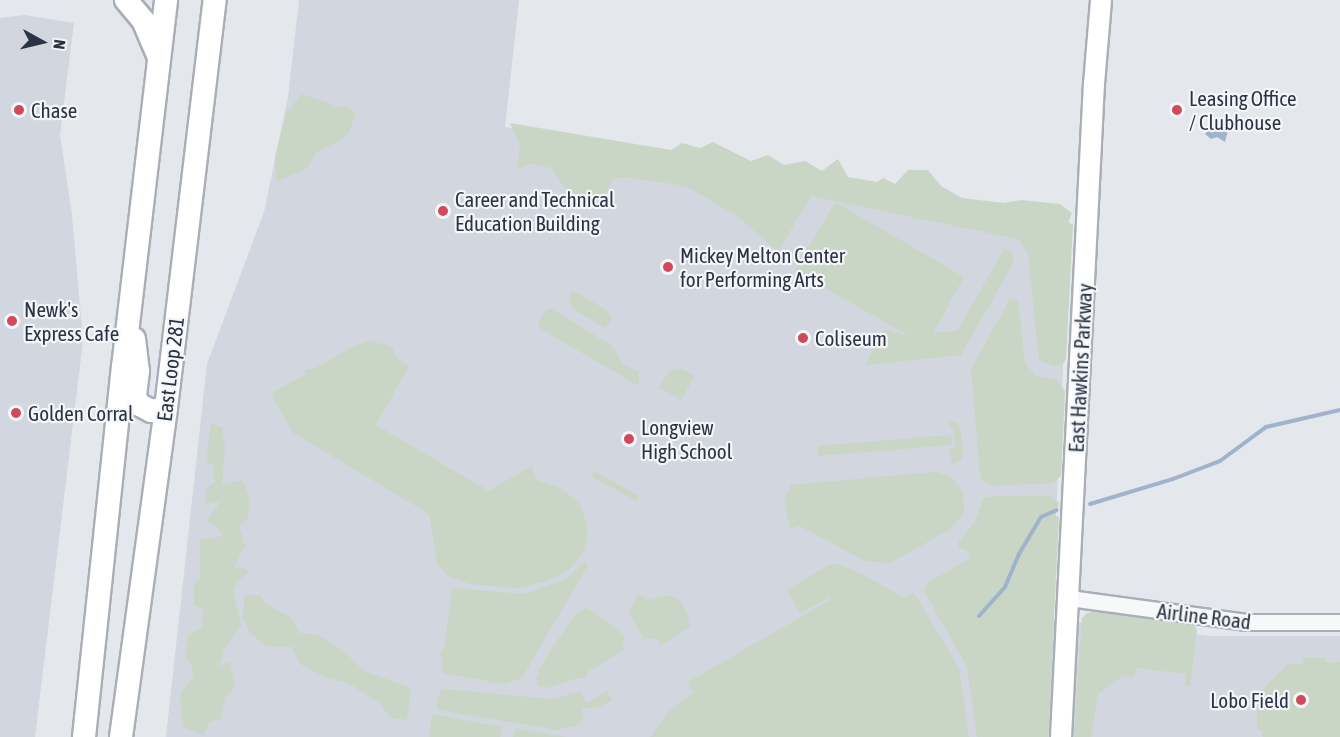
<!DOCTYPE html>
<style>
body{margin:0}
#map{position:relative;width:1340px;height:737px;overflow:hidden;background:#e4e7ec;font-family:"Asap Condensed",sans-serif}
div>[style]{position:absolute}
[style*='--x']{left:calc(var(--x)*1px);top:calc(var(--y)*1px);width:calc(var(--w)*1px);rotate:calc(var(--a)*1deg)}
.built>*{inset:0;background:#d2d6de}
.green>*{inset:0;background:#c9d6c5}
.water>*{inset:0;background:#9fb4cc}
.stream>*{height:4px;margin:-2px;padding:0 2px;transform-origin:2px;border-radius:2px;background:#9fb4cc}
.roads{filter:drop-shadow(2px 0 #a9aeb7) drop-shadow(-2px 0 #a9aeb7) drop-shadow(0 2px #a9aeb7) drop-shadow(0 -2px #a9aeb7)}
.minor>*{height:15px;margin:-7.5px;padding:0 7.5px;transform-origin:7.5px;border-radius:7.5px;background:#f7f8fa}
.major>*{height:20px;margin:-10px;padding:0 10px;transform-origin:10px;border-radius:10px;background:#fff}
.highway>*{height:22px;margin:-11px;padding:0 11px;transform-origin:11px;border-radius:11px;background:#fff}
.dots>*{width:16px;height:16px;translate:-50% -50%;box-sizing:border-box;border:3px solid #f4f6f9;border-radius:50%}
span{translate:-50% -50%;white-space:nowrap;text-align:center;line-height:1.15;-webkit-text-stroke:4.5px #f4f6f9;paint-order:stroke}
.poi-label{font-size:21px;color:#2b3445}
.left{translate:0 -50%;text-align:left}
.right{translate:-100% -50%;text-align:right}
.street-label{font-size:21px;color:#2b3445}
.north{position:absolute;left:12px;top:12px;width:60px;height:60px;-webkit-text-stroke:4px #f4f6f9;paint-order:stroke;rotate:98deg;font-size:16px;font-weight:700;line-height:24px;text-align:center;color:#2b3445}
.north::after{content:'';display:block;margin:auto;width:21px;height:27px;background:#2b3445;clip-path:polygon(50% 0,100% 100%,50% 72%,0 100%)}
</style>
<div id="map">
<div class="built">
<i style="clip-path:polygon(299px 0,519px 0,505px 127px,1070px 222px,1051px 619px,1213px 636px,1340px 636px,1340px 737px,166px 737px,207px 364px,264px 212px,288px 97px)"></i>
<i style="clip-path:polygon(24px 15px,74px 23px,60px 135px,72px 215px,83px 341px,35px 737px,0 737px,0 18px)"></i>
</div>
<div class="green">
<i style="clip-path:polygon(301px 94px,336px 106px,349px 108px,356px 114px,347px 136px,316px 153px,306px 169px,277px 182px,275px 157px,286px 114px)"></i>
<i style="clip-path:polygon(510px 123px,671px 150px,682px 143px,700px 148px,713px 142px,751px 161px,768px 155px,784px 165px,805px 161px,822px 171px,838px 159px,848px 177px,877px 182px,883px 178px,895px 184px,908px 170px,928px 170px,941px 186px,962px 198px,1004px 203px,1021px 200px,1060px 204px,1072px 213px,1068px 223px,1073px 224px,1066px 359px,1062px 365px,1054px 366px,1039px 360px,1028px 254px,1018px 239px,811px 196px,779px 250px,776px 250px,737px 216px,686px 186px,624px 177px,613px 179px,602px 200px,589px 204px,567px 191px,551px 168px,531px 164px,517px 169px,520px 145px)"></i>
<i style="clip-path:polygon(835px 202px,964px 277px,933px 333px,957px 331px,1004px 249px,1009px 250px,1013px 255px,1013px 264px,961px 355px,865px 365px,884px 329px,903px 335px,924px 333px,906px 334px,795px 271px)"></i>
<i style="clip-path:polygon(573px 290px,606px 310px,612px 318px,606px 329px,572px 308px,569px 297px)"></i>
<i style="clip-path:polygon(1010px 299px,1017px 299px,1018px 303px,1025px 363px,1036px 376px,1057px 380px,1065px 391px,1061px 476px,1053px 483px,993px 486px,982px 480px,980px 475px,971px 369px)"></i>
<i style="clip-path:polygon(552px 309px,612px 346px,624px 364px,639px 372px,639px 386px,539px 328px,539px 321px,545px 311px)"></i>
<i style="clip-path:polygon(369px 341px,391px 346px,397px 358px,409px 366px,376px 425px,489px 491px,531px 466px,538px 481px,561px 488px,580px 504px,588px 529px,584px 551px,569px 570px,547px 581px,517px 588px,469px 584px,450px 577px,438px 565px,429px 514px,292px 432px,271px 394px,305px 374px,306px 370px,316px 368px,350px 348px)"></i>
<i style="clip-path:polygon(680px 368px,695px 376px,681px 400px,658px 387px,671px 370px)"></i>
<i style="clip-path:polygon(952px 421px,960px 425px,963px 452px,962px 459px,952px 464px,949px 449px,955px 448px,954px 431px,948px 424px)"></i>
<i style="clip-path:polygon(211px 423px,222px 428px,225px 445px,222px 485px,242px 480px,249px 495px,248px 519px,239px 527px,245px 546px,234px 567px,250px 570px,233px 588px,241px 626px,225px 648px,219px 666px,230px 662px,235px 687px,225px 697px,221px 719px,209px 722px,204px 735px,183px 727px,180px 695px,194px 676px,190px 662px,185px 658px,188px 635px,202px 628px,203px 609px,194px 605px,194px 584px,200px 579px,200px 540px,223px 536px,217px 526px,206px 522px,220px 502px,206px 504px,205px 489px,215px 482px,213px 465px,206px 461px)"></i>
<i style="clip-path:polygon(951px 435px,952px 445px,818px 456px,818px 446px)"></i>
<i style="clip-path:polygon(594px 471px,639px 496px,636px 501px,591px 476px)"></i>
<i style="clip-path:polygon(935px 472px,951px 477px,958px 484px,963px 494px,964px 513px,949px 530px,890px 563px,865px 561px,800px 526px,790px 529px,784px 500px,791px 485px)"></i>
<i style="clip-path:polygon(993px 496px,1051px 496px,1059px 503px,1055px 516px,1059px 517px,1048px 737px,977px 737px,967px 667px,924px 591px,927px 583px,969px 559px,970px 553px,958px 546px,959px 541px,975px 522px,984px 498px)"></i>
<i style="clip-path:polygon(584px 562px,588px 565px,522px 678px,504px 684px,442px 673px,443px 661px,440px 654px,444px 649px,452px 588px,524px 594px,566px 579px)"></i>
<i style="clip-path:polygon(838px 564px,862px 574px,904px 598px,914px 593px,959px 668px,969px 737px,650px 737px,667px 713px,693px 693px,688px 682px,830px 600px,828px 598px,800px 613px,787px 590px,827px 566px)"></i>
<i style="clip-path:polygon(638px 594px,649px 600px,669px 595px,680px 600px,689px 618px,690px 627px,661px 645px,657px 638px,644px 639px,629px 613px)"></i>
<i style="clip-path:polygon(245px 595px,260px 595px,265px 603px,289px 616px,300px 633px,319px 635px,344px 651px,364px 671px,411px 688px,407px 720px,391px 718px,379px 703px,350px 684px,324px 677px,300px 664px,292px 647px,266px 646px,250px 633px,243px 617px)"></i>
<i style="clip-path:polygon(584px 608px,591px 610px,624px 635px,623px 650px,588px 672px,586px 678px,577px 678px,548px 688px,538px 686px,536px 678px,544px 660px,574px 616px)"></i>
<i style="clip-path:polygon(1096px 611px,1192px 622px,1197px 630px,1190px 686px,1185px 685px,1186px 674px,1136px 668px,1134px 677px,1123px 676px,1098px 694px,1091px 737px,1074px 737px,1082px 618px,1087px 613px)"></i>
<i style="clip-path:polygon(1303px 658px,1325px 658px,1326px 663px,1340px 662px,1340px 737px,1263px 737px,1262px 731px,1257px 730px,1257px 708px,1261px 708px,1261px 692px,1287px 664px,1303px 664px)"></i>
<i style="clip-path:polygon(442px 689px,552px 699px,580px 692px,586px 703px,607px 691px,612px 700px,600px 707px,582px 708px,584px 717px,580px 722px,575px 726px,557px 730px,443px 711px,438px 709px,436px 701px)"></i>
<i style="clip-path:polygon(432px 714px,502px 727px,500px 737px,429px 737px)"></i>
<i style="clip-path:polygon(515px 728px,517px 729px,567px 737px,513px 737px)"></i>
</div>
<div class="water">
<i style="clip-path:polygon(1222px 119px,1229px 127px,1225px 142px,1217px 137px,1211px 139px,1205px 134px,1214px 121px)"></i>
</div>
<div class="stream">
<i style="--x:1090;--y:504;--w:87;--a:-16.8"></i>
<i style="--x:1173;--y:479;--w:50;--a:-21"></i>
<i style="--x:1220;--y:461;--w:57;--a:-36.5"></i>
<i style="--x:1266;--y:427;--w:76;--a:-12.9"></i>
<i style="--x:979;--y:616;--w:39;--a:-48"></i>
<i style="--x:1005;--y:587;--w:36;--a:-67"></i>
<i style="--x:1019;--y:554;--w:43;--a:-59.3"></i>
<i style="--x:1041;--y:517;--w:17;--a:-24"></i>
</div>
<div class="roads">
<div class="minor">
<i style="--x:1069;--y:598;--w:179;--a:7.7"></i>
<i style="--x:1246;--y:622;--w:94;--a:0"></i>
</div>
<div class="major">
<i style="--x:1061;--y:737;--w:654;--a:-87.11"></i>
<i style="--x:1094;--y:84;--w:84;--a:-85.2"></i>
</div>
<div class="highway">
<i style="--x:126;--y:0;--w:26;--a:50"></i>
<i style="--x:143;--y:20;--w:38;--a:67"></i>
<i style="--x:134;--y:339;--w:32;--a:83"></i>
<i style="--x:138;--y:371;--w:25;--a:97"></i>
<i style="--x:135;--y:396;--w:9;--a:69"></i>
<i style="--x:138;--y:404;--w:15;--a:28"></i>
<i style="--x:151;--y:411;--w:15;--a:-11"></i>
<i style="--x:84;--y:737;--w:372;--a:-84"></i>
<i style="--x:123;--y:367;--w:370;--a:-83.3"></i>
<i style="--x:121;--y:737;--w:332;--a:-82.2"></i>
<i style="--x:166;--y:408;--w:411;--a:-83.2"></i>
</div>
</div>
<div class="dots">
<i style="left:19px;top:110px;background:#d1495b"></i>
<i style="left:1177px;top:110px;background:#d1495b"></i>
<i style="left:443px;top:211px;background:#d1495b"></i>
<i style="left:668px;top:267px;background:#d1495b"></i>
<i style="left:12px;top:321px;background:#d1495b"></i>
<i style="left:803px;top:338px;background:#d1495b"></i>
<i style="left:16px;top:413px;background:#d1495b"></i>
<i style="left:629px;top:439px;background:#d1495b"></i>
<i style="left:1301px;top:700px;background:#d1495b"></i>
</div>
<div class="poi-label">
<span class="left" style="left:1189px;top:110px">Leasing Office<br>/ Clubhouse</span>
<span class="left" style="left:31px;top:110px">Chase</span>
<span class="left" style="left:455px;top:211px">Career and Technical<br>Education Building</span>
<span class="left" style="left:680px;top:267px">Mickey Melton Center<br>for Performing Arts</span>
<span class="left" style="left:24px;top:321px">Newk's<br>Express Cafe</span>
<span class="left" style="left:815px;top:338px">Coliseum</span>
<span class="left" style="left:28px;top:413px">Golden Corral</span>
<span class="left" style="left:641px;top:439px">Longview<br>High School</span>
<span class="right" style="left:1289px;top:700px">Lobo Field</span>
</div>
<div class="street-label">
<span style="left:1080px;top:368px;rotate:-87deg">East Hawkins Parkway</span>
<span style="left:170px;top:369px;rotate:-83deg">East Loop 281</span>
<span style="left:1204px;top:616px;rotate:7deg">Airline Road</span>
</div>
<div class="north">N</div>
</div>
